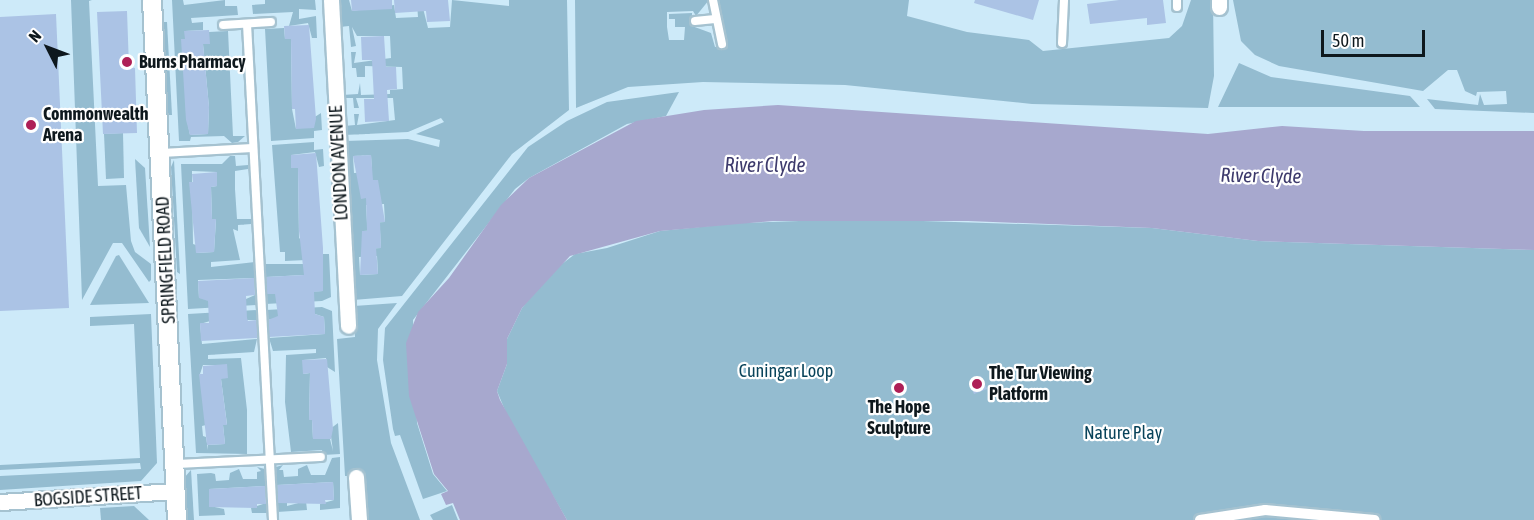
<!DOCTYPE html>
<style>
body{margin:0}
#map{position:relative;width:1534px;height:520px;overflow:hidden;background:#cdeaf9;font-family:"Asap Condensed",sans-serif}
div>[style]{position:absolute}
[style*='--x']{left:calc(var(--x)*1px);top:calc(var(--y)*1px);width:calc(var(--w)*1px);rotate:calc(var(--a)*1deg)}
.green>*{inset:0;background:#94bcd0}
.water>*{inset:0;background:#a7a8ce}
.building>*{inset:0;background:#abc3e5}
.roads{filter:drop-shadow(2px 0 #a5c2d0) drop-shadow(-2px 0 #a5c2d0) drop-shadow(0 2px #a5c2d0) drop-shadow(0 -2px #a5c2d0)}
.service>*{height:8px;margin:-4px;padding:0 4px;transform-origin:4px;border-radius:4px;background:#fff}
.pedestrian>*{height:10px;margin:-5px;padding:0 5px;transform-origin:5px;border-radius:5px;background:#fff}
.minor>*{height:15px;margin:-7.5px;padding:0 7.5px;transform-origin:7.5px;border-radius:7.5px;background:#fff}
.tertiary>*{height:18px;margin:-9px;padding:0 9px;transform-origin:9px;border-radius:9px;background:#fff}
.dots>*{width:16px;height:16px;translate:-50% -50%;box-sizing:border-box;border:3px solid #fff;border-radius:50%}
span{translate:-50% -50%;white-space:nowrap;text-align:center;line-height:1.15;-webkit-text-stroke:4.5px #fff;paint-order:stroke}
.poi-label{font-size:18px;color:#0e181d;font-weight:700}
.left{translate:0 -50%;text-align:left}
.street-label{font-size:18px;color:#0e181d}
.park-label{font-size:18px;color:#08435a}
.water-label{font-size:20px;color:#3d3a6c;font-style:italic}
.north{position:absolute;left:18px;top:18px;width:60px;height:60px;-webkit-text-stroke:4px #fff;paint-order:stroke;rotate:312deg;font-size:16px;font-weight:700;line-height:24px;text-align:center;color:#0e181d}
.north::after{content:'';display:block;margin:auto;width:21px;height:27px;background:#0e181d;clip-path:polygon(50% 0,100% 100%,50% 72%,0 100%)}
.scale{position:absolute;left:1321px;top:30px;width:104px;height:27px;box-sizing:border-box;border:3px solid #0e181d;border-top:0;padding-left:8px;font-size:18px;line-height:21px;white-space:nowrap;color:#0e181d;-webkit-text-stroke:4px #fff;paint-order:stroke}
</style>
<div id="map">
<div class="green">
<i style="clip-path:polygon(71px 0,92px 0,89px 1px,98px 186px,126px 185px,131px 241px,135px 252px,151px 264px,151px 280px,149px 282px,122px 243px,113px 243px,82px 300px)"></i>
<i style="clip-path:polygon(172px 0,183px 0,184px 5px,225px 0,225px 6px,237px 6px,238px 15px,191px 18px,192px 23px,203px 22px,203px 30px,185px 31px,186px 115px,190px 135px,208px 134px,209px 107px,203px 44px,209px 32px,228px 31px,233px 136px,245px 136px,238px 142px,232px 143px,224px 136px,191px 137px,190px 141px,179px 141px)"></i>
<i style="clip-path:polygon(265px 0,315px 0,316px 10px,299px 9px,299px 19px,316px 16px,317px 38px,312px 38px,308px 23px,289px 26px,293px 12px,253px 14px,252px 5px,265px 4px)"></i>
<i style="clip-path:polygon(evenodd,337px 0,349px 0,352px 11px,394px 5px,396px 18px,418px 17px,417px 4px,421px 0,428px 28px,450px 27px,452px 0,509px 6px,509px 0,567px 0,569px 110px,512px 154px,402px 296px,353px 300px,345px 141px,408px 139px,439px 147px,440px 140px,416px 134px,444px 122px,441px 118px,408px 132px,344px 135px,344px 126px,355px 125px,354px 114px,359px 114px,357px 125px,395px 120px,393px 98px,356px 98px,359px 108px,354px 108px,353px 98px,342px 98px,342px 95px,358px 94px,360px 83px,361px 95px,390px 94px,390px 90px,403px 89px,402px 67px,365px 66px,365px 77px,357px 77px,356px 68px,352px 68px,351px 52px,356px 52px,354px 63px,391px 58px,390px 36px,357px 36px,352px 27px,356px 46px,351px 47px,349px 26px,339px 27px,337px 0,371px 155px,372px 172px,354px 173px,353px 156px,371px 155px,337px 0,384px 204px,385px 222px,367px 223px,366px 205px,384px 204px,337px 0,380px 230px,381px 248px,364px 249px,363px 231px,380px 230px,337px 0,377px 256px,378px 274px,360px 275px,359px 257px,377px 256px)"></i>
<i style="clip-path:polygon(575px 0,709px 0,696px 16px,693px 11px,667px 12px,667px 27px,669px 40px,684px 40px,685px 27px,675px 27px,675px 19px,669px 19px,669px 14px,692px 13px,692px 26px,711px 33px,715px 47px,728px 44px,717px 0,909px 0,907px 16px,967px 32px,1029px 40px,1043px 51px,1169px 38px,1182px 26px,1191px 0,1213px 0,1214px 76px,1208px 108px,1032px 104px,845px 85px,703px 82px,628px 87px,576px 108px)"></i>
<i style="clip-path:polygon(1233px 0,1534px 0,1534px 113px,1435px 109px,1427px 99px,1478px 105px,1480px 94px,1484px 105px,1507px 104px,1506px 91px,1477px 92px,1476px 96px,1465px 91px,1457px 70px,1448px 70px,1423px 91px,1279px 66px,1255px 55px,1241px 41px)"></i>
<i style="clip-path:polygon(163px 22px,167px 22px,172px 115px,168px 115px)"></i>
<i style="clip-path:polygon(284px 28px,285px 39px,291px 39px,292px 109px,296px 129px,321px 113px,322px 130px,314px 131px,314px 138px,271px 141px,265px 29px)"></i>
<i style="clip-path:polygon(1239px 63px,1271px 77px,1410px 96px,1420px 107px,1218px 107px)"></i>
<i style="clip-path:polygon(679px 92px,666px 116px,627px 124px,529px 178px,515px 189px,413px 320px,417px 423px,433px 474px,447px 491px,423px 499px,400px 435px,395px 436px,393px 429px,383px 360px,385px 328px,528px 147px,567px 121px,607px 102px)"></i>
<i style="clip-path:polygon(123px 133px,124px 178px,106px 179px,104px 134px)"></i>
<i style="clip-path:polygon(evenodd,314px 142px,314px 150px,323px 149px,324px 166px,319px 167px,315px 152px,291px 155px,292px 168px,298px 168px,299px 238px,321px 254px,329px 254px,331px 297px,322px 301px,265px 304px,265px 264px,306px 264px,306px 260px,285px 261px,285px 252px,280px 252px,272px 145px,314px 142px,322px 274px,323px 291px,267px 294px,266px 277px,322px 274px)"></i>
<i style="clip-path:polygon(evenodd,230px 156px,235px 156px,236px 166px,248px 165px,248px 169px,235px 171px,235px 189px,237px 219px,251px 219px,251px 224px,238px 225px,238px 231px,233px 229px,240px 260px,211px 262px,211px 267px,255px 262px,257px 305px,188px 309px,181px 164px,222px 164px,230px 156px,192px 171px,217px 172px,217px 186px,211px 187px,212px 219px,216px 220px,214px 252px,197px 253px,196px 245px,193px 244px,192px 171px,230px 156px,254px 278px,255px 295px,246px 299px,199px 298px,198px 280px,254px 278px)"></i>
<i style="clip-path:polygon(135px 159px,145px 168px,150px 247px,139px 228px)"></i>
<i style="clip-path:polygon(174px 160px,180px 274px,177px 272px,171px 167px)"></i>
<i style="clip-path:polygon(859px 219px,1152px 228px,1258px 241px,1534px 250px,1534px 520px,567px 520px,509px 420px,497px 391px,507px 364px,507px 339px,522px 308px,549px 274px,575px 254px,607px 248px,660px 231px,740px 223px)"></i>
<i style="clip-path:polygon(119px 255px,149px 303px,90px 305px,116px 256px)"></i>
<i style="clip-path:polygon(397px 303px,378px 329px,377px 360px,391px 443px,420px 520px,365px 520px,363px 476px,345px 476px,337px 339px,355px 337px,354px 306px)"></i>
<i style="clip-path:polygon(322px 307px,332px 311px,335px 372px,327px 367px,326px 358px,303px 360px,303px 374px,310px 373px,309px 419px,312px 420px,313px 439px,330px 439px,333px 451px,330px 429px,338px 423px,340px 454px,323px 455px,322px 450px,291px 452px,285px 402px,286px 355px,316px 353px,316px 349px,273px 351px,269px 338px,325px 334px,324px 317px,315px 314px,266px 320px,266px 310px)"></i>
<i style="clip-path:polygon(evenodd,257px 310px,258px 320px,217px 319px,200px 324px,202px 344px,257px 339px,254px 352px,208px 355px,208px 359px,241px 358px,247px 410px,247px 454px,196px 453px,188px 314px,257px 310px,203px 365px,227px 365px,221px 379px,227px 424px,223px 425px,225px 444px,208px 445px,208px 450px,206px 437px,203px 436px,202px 426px,206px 425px,200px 374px,203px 365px)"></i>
<i style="clip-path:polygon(151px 314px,157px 463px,141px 481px,0 490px,0 476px,141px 469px,140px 463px,0 470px,0 465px,140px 458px,134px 324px,90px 326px,90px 317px)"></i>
<i style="clip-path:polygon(340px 457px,340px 508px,320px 510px,320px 504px,334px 500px,333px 482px,277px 485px,278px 503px,287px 502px,287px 506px,306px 501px,307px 510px,277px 512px,276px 467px,283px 465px,279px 470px,283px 470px,284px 477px,298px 476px,298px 469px,307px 465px,311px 475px,325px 475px,332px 458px)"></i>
<i style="clip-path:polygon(257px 467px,265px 469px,268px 513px,252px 513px,251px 508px,266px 503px,265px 486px,209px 489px,210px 506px,224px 509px,225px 515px,199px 516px,197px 474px,211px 473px,215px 474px,216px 481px,229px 480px,230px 473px,239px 469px,243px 479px,257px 479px,257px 472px,261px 471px)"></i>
<i style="clip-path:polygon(191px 470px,194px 520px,185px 520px,184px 478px)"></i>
<i style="clip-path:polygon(452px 505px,458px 520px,433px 520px,430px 515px)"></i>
<i style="clip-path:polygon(134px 506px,149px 520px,101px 520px,100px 508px)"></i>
</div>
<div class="water">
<i style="clip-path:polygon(778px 105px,1208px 134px,1282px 126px,1364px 131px,1534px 131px,1534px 250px,1258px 241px,1152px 228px,968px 221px,773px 221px,660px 231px,570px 256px,522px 308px,507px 339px,507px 364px,497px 391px,500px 400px,567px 520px,460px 520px,453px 503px,446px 505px,441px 494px,448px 491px,434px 474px,409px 396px,406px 343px,418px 312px,449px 278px,501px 205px,529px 178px,636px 121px,704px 110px)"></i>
</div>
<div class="building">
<i style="clip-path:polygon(351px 0,392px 0,392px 9px,352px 11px)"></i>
<i style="clip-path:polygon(394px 0,448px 0,450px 21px,427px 22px,426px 11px,395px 13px)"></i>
<i style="clip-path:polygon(975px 0,1039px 0,1033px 20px,974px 3px)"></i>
<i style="clip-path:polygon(1119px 0,1163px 0,1166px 23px,1147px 25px,1147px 18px,1090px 24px,1087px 4px)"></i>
<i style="clip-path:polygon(127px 11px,129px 67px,135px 68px,137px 133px,103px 134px,97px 12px)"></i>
<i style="clip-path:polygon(56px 14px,69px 308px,0 311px,0 17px)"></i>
<i style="clip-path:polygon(309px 25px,316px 119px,314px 128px,296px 129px,295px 109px,292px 109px,291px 39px,285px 39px,284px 26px)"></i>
<i style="clip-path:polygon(209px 30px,210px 44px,203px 44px,209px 107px,208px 134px,190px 135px,186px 120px,181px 39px,185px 39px,184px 31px)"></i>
<i style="clip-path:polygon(384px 36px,386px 67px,396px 67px,397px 89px,387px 90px,389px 121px,365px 122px,364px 99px,374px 99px,372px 60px,362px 60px,361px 37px)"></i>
<i style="clip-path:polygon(316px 153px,323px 248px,323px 291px,314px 292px,315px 314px,324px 317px,325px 334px,269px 337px,268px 320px,278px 316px,275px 294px,267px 294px,266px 277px,304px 275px,299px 231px,298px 168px,291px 168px,291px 155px)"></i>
<i style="clip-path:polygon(371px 155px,373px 180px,378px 180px,385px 222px,380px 222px,381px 248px,376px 248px,378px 274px,360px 275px,362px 231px,367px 231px,366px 198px,361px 199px,353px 156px)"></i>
<i style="clip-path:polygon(217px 172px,217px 186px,211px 187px,212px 219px,216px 219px,214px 252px,196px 253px,189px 182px,193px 182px,192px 174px)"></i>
<i style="clip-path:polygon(254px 278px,255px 295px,246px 296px,247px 318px,248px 321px,257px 320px,257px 338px,201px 341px,200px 323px,209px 323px,208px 301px,199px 298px,198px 281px)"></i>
<i style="clip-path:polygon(327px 359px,333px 429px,331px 439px,313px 439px,312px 420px,309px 420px,310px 373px,303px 374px,302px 360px)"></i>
<i style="clip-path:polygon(227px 364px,228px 378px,221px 379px,227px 425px,223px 425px,225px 444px,207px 445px,199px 374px,203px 374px,203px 366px)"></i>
<i style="clip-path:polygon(981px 376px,987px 389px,974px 394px,969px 382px)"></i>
<i style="clip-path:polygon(333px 482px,334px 500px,325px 500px,326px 504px,278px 503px,277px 485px)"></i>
<i style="clip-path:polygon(265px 486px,266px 504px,257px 504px,257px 508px,209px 507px,209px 489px)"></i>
</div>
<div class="roads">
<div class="service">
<i style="--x:713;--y:0;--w:45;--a:78.4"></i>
<i style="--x:1177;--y:0;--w:7;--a:90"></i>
<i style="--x:695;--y:21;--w:20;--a:-6"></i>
<i style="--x:247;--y:24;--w:497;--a:87"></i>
<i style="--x:223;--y:25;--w:48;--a:-3.6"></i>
<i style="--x:1062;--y:43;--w:43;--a:-87.3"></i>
<i style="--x:161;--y:153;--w:92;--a:-3.1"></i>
<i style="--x:176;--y:464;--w:145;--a:-2.8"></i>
</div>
<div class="pedestrian">
<i style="--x:1200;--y:520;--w:66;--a:-8.7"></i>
<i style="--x:1265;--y:510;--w:110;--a:5.2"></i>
</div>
<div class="minor">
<i style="--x:331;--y:0;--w:326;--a:87"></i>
<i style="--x:1219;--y:0;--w:7;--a:90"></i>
<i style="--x:356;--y:477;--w:43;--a:86"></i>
<i style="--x:0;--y:502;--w:176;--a:-3.6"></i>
</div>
<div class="tertiary">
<i style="--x:152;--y:0;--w:521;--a:87.25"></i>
</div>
</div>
<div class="dots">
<i style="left:127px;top:62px;background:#ae1f56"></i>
<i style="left:31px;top:125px;background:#ae1f56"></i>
<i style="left:977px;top:384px;background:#ae1f56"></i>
<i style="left:899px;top:388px;background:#ae1f56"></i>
</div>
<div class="poi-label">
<span class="left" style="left:139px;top:62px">Burns Pharmacy</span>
<span class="left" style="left:43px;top:125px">Commonwealth<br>Arena</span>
<span class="left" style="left:989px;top:384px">The Tur Viewing<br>Platform</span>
<span style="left:899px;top:418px">The Hope<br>Sculpture</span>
</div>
<div class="street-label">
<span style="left:339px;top:163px;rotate:-93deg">LONDON AVENUE</span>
<span style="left:166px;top:260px;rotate:-93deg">SPRINGFIELD ROAD</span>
<span style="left:88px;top:497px;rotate:-4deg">BOGSIDE STREET</span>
</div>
<div class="park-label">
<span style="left:786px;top:371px">Cuningar Loop</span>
<span style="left:1123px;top:433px">Nature Play</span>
</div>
<div class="water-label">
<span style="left:765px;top:164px">River Clyde</span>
<span style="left:1261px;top:175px;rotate:1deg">River Clyde</span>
</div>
<div class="north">N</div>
<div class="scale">50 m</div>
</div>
